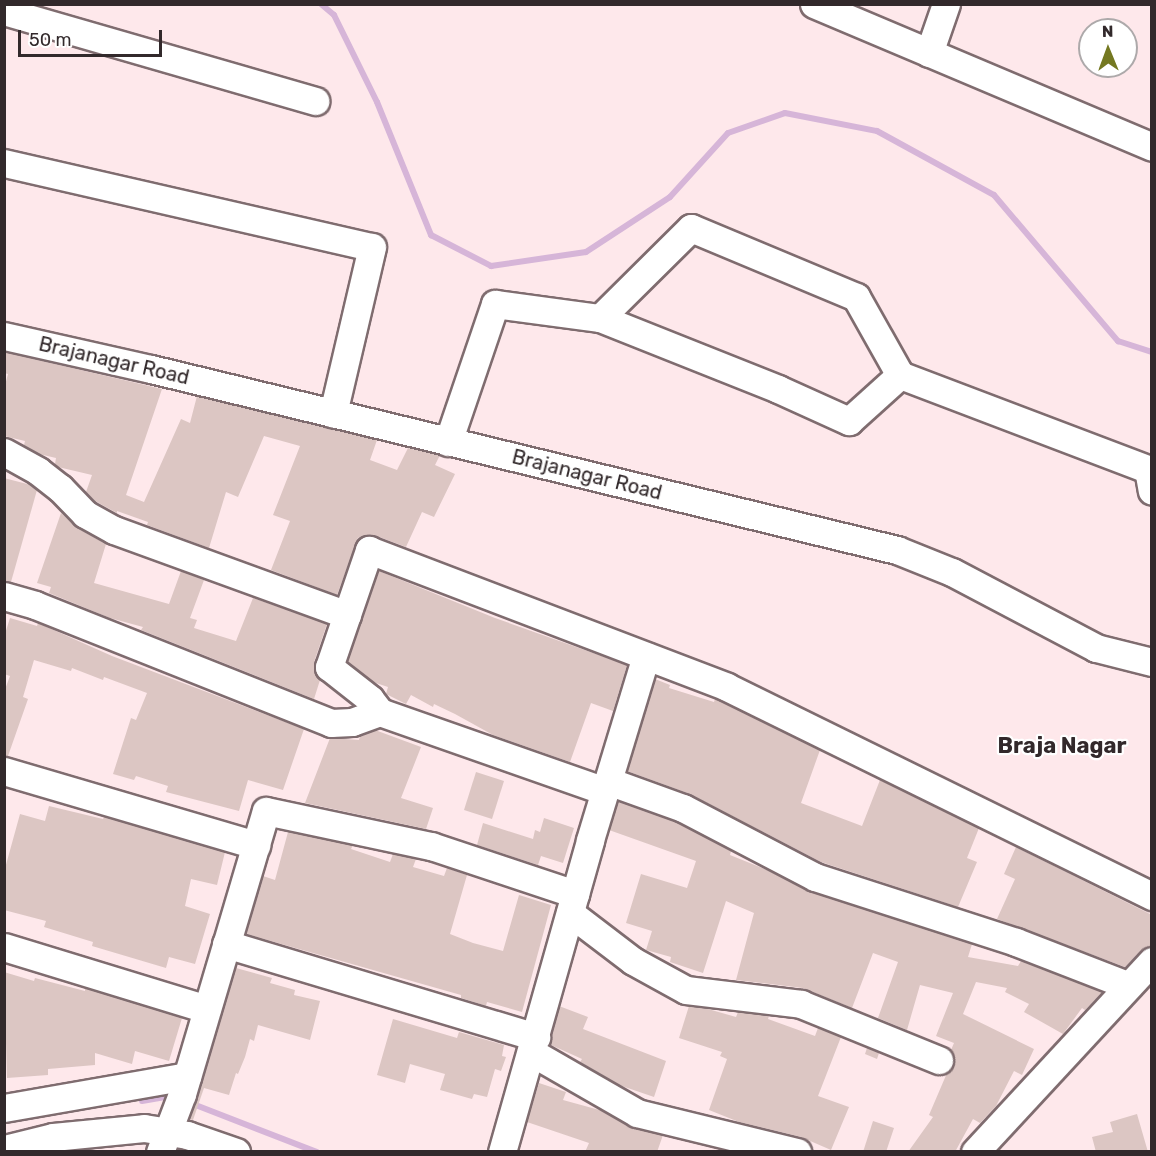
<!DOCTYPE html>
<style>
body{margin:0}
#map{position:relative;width:1156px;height:1156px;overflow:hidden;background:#fee8eb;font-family:Rubik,sans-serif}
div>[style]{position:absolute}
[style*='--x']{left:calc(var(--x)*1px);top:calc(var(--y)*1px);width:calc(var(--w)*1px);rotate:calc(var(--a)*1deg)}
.stream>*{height:6px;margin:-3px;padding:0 3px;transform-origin:3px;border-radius:3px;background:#d6b5d8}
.building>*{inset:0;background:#dcc6c3}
.roads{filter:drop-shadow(2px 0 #7f6c6f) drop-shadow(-2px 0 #7f6c6f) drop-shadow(0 2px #7f6c6f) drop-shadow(0 -2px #7f6c6f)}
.minor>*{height:27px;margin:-13.5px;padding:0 13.5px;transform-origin:13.5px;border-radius:13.5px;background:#fff}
span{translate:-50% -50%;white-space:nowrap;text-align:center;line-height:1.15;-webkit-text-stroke:4.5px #fff;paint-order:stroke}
.street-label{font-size:20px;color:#32292b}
.quarter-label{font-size:22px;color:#32292b;font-weight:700}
.frame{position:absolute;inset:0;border:6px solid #32292b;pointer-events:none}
.north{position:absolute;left:1078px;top:18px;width:60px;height:60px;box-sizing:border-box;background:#fff;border:2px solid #ada9aa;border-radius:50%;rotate:359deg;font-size:16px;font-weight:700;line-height:24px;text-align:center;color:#32292b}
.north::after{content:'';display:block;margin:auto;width:21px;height:27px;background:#747821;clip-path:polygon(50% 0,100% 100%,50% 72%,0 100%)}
.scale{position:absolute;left:18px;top:30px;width:144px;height:27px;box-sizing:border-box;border:3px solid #32292b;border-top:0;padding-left:8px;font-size:18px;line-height:21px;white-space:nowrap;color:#32292b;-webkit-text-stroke:4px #fff;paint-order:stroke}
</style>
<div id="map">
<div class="stream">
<i style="--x:321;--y:4;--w:17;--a:40"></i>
<i style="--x:334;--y:15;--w:97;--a:63.7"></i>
<i style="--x:377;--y:102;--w:144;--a:67.9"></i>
<i style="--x:431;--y:235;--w:68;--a:27.3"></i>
<i style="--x:491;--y:266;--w:96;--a:-8.4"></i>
<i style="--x:586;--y:252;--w:100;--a:-33.2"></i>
<i style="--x:670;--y:197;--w:86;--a:-47.8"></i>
<i style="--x:728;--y:133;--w:60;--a:-19.3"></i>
<i style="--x:785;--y:113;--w:94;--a:11.1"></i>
<i style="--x:877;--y:131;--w:133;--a:28.7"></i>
<i style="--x:994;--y:195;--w:192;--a:49.7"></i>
<i style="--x:1118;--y:341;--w:36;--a:18"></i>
<i style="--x:142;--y:1101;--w:22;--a:-10"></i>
<i style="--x:193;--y:1104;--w:133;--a:21.2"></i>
</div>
<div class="building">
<i style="clip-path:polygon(4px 352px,162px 389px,126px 495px,144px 502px,181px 419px,190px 423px,197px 396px,377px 440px,370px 460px,397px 470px,408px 448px,440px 455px,435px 465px,455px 474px,434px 517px,422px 512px,406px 547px,374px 535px,366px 535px,358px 538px,337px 595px,271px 570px,290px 521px,273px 515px,300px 446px,264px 436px,238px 497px,226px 492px,209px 548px,147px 525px,148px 522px,117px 511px,117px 513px,95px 501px,86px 492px,92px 475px,58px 467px,55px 464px,56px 458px,39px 454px,24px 445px,25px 441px,4px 436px,4px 389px,8px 374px,4px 373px)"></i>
<i style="clip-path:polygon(4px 478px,31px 485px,37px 490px,11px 582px,4px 581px)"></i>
<i style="clip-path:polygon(61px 513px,77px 528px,106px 544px,94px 583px,169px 604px,181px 571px,204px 580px,190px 618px,197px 620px,194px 628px,236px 641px,253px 598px,327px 624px,314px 662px,314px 672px,320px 680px,314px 699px,141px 630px,143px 627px,110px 618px,49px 593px,51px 587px,37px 583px)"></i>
<i style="clip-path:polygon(379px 571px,495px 618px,627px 665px,613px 711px,591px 703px,570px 762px,493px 735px,455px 714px,434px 704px,433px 707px,411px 695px,406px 704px,386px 694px,388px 687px,373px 682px,348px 661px)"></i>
<i style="clip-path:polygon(10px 618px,37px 626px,38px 623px,112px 656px,304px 729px,283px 790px,248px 780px,239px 811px,166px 792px,168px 786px,136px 776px,134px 780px,113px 774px,131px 718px,136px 720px,147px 693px,104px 677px,103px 680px,72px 668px,71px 671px,34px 660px,23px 697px,28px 699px,8px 756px,4px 756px,4px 692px,10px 676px,4px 674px,4px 637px)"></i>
<i style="clip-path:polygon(655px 679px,670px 685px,669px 688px,714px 702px,715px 699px,721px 701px,820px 750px,801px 803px,862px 826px,880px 780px,979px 828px,967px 858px,977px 862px,958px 907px,821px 862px,690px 794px,627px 771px)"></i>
<i style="clip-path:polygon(375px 730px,421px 747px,401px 798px,433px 808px,426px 829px,305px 803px,330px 738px,359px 740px,360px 736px)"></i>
<i style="clip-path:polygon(476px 772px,504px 781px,492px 819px,464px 810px)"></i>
<i style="clip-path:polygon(618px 801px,677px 822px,731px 851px,730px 855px,767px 870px,810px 892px,972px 944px,968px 957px,1018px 966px,1021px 961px,1102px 992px,1085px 1010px,1082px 1008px,1063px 1034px,1024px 1012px,1029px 1004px,1005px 992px,1007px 988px,976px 982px,963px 1014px,1034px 1049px,1022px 1075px,1014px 1071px,996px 1106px,980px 1123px,973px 1119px,955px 1152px,908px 1152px,933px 1117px,929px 1115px,947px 1073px,954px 1065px,954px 1057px,951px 1050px,954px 1043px,936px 1036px,953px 993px,920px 985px,907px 1030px,878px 1018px,898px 962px,873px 953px,852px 1008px,803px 988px,736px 980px,754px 913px,726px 901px,703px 973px,670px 962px,671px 957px,646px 950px,652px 931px,626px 923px,641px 874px,687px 888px,696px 861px,609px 830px)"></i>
<i style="clip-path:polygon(49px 806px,103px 819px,104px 817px,225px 852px,217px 885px,191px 879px,185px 906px,210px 914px,195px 964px,169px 957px,166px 968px,92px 946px,93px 942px,44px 927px,46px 921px,4px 910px,4px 872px,20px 814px,45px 821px)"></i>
<i style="clip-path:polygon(544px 818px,574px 828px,563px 863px,541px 856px,538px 865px,477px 845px,483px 823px,533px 839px,535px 830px,540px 832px)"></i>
<i style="clip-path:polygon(288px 832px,353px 845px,351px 849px,390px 862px,393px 854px,416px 859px,413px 867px,444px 876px,447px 868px,467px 875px,450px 934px,473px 943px,503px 951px,519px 895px,551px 905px,522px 1012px,487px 1002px,486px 1006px,461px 998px,461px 995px,246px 934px,263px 876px,275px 880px)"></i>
<i style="clip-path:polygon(1016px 847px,1152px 915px,1152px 946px,1141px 950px,1125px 967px,997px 919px,1015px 879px,1004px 874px)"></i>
<i style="clip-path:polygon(236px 968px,272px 978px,270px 983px,295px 990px,294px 995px,320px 1001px,310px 1040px,258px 1025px,254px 1041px,250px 1039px,245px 1057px,238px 1074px,236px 1073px,229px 1095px,204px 1088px,193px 1120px,189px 1119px)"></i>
<i style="clip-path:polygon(4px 972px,34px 981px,35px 978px,85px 991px,85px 988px,182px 1018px,169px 1061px,135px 1051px,132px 1064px,95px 1053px,95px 1065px,48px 1069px,48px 1075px,7px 1078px)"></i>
<i style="clip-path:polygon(559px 1006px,588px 1017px,583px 1029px,666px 1061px,654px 1097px,619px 1085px,580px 1062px,582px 1059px,549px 1044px)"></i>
<i style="clip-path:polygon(689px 1006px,708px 1009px,736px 1017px,738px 1012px,769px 1016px,768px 1019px,815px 1036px,818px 1028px,841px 1037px,818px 1096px,849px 1107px,831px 1150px,801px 1137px,739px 1122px,709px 1110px,727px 1059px,720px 1056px,722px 1052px,679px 1038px)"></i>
<i style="clip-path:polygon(393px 1019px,457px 1038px,459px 1032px,504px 1045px,502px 1056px,506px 1057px,501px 1071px,495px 1069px,487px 1097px,474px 1094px,472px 1099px,440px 1090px,445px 1074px,410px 1064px,405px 1083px,377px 1075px)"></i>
<i style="clip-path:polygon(867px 1048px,879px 1053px,877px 1059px,865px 1054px)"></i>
<i style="clip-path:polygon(539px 1083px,566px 1092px,563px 1100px,603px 1111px,633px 1128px,663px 1135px,657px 1152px,585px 1152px,589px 1143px,527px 1122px)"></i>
<i style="clip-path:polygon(1137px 1114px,1148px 1152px,1096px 1152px,1092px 1137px,1113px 1132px,1110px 1122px)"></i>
<i style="clip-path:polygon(873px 1121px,894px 1128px,886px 1152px,863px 1152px)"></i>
</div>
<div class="roads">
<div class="minor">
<i style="--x:814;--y:4;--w:367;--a:22.9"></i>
<i style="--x:7;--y:12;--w:321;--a:16.1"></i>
<i style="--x:929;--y:53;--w:52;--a:-70.9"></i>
<i style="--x:4;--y:163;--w:377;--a:12.9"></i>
<i style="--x:372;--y:247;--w:171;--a:103.2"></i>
<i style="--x:600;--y:318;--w:128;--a:-44.7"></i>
<i style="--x:691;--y:228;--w:179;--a:22.7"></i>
<i style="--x:856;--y:297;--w:90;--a:60.6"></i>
<i style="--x:900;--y:375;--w:265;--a:20.8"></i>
<i style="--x:1148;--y:469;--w:22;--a:80"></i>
<i style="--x:4;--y:336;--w:151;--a:12.7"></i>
<i style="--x:151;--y:369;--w:768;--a:13.64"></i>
<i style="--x:897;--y:550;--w:59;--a:21.8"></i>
<i style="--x:952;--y:572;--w:163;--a:27.8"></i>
<i style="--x:1096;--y:648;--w:58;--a:14"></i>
<i style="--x:448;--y:442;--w:146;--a:-71.2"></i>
<i style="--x:495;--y:304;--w:106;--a:7.6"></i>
<i style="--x:600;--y:318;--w:192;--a:21.7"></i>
<i style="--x:778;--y:389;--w:78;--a:24.3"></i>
<i style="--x:849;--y:421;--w:69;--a:-42"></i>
<i style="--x:4;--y:452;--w:39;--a:29"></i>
<i style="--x:38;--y:471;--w:28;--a:38"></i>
<i style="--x:60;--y:488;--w:36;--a:46"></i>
<i style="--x:85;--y:514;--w:33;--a:29"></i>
<i style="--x:114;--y:530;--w:248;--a:20"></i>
<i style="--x:4;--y:596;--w:32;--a:16"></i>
<i style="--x:35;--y:605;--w:319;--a:21.7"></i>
<i style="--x:331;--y:723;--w:21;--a:-3"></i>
<i style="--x:352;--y:722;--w:30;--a:-20"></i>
<i style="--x:4;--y:771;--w:263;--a:16.4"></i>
<i style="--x:608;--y:781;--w:80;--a:19.8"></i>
<i style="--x:683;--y:808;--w:149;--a:27.6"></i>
<i style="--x:815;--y:877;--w:211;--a:17.9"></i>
<i style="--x:1016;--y:942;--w:119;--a:21.2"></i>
<i style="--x:605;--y:791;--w:238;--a:-160.7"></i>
<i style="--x:380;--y:712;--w:16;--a:-128"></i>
<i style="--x:370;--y:699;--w:52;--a:-142"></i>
<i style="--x:329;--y:667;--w:124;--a:-71.1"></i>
<i style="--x:369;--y:550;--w:383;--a:20.9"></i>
<i style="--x:727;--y:687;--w:474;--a:26.2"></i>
<i style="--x:570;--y:913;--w:79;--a:37.3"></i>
<i style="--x:633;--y:961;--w:60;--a:28.7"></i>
<i style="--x:686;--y:990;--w:116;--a:6.9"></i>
<i style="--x:801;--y:1004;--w:149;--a:22.1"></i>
<i style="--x:226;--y:944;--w:324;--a:16.7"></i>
<i style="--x:4;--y:947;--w:212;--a:17"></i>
<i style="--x:531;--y:1052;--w:122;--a:29.9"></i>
<i style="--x:637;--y:1113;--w:165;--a:13.7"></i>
<i style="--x:4;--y:1108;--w:186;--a:-9.9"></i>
<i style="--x:4;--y:1149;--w:50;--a:-13.8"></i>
<i style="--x:53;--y:1137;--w:91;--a:-5.6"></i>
<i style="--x:144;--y:1128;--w:44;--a:9.2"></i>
<i style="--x:187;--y:1135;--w:52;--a:19.1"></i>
<i style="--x:160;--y:1152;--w:62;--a:-69.2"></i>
<i style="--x:182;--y:1094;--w:295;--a:-73.5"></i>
<i style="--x:266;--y:811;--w:169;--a:12"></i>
<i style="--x:431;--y:846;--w:152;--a:18.4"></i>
<i style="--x:502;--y:1152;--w:324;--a:-74.2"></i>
<i style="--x:590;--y:840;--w:192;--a:-73.1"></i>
<i style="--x:975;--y:1152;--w:260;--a:-47.2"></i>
</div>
</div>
<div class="street-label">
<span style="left:114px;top:361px;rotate:13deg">Brajanagar Road</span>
<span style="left:587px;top:475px;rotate:14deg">Brajanagar Road</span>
</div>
<div class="quarter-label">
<span style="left:1062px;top:746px">Braja Nagar</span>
</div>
<div class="frame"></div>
<div class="north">N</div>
<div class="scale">50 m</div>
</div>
